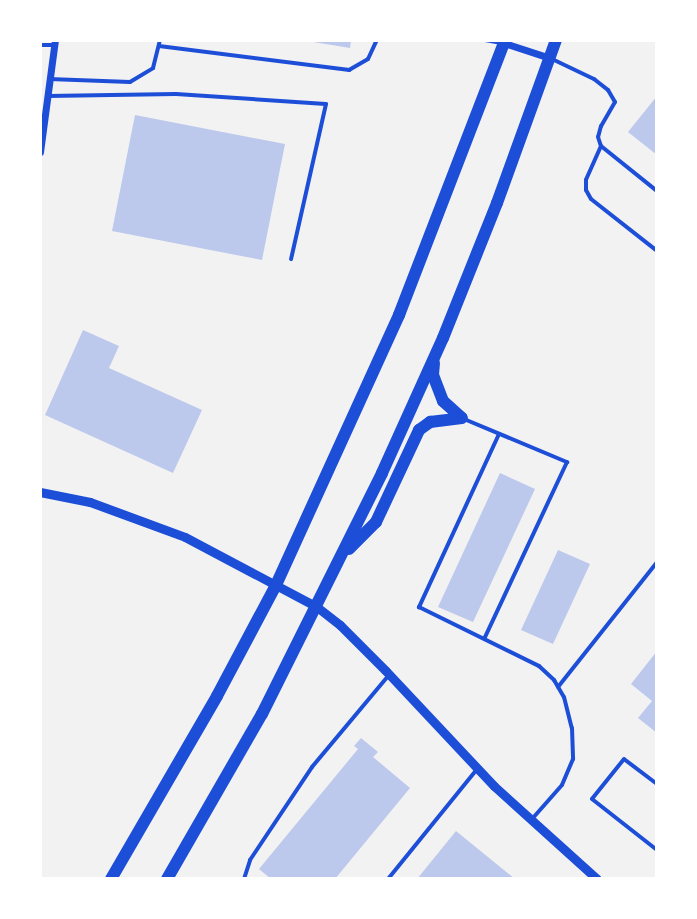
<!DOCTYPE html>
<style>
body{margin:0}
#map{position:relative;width:697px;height:919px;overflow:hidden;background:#f2f2f2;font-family:"Open Sans",sans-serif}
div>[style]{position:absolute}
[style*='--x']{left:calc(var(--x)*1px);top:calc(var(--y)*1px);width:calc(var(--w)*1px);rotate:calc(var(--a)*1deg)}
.building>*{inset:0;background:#bdc9ec}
.service>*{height:4px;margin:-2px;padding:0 2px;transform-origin:2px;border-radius:2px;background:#1d4ed8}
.minor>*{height:7px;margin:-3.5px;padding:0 3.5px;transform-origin:3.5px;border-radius:3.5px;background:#1d4ed8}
.tertiary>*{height:9px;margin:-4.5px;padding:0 4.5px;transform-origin:4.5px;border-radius:4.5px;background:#1d4ed8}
.primary>*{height:12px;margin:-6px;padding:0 6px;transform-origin:6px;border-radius:6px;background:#1d4ed8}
span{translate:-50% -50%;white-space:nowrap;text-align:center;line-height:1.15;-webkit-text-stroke:7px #fff;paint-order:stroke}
.frame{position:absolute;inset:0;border:42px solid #fff;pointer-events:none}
</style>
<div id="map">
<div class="building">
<i style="clip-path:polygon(301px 40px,351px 40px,350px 48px)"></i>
<i style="clip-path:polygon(657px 96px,657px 155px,628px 132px)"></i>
<i style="clip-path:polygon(135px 115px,285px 144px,262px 260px,112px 231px)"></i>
<i style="clip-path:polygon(83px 330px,119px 346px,109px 368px,202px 410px,173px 473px,45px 415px)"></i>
<i style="clip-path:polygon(500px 473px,535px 489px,473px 622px,438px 607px)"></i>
<i style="clip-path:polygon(558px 550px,590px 564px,553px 644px,521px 630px)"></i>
<i style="clip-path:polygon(657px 651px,657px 733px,638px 718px,652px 701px,631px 684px)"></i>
<i style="clip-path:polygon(361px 738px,378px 752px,373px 757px,410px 788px,335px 879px,271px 879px,259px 869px,358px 749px,354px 746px)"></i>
<i style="clip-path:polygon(456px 831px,515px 879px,417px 879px)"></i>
</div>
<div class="service">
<i style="--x:485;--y:40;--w:17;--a:10"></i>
<i style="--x:40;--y:45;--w:14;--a:0"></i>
<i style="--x:159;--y:46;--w:192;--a:7.2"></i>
<i style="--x:349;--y:70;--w:22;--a:-30"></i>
<i style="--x:368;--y:59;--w:21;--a:-65"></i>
<i style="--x:552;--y:59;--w:47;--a:25.5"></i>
<i style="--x:594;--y:79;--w:18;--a:38"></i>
<i style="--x:608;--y:90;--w:14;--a:60"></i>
<i style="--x:615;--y:102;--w:28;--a:120"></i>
<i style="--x:601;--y:126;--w:11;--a:105"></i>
<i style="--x:598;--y:137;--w:9;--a:72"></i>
<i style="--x:601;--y:146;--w:37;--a:114"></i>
<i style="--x:586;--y:180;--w:10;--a:90"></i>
<i style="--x:586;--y:190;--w:10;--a:61"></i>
<i style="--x:591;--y:199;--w:84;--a:38.2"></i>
<i style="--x:49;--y:79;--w:81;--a:2.1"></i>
<i style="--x:130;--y:82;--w:27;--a:-31"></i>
<i style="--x:153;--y:68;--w:29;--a:-76"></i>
<i style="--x:47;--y:96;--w:129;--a:-0.9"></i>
<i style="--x:176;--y:94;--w:150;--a:3.8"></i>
<i style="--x:326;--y:104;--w:159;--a:102.7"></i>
<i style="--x:601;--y:146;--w:72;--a:38.8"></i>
<i style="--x:464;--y:419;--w:112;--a:22.7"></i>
<i style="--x:567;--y:462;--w:195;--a:115.1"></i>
<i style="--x:499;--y:434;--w:191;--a:114.8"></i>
<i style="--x:419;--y:607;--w:134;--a:26.2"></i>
<i style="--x:539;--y:666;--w:21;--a:43"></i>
<i style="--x:554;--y:680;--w:20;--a:60"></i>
<i style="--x:564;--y:697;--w:32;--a:76"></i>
<i style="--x:572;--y:728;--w:31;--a:88"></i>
<i style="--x:573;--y:759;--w:28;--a:113"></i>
<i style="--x:562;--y:785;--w:45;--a:131.4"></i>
<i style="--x:558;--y:687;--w:159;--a:-51.6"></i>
<i style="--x:657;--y:784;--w:41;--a:-142.9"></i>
<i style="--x:624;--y:759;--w:51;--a:128.7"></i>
<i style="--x:592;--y:799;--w:83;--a:38.1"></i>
<i style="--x:244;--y:879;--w:20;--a:-72"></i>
<i style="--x:250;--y:860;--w:112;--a:-56.3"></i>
<i style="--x:312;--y:767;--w:119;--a:-50.1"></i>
<i style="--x:388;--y:879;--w:141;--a:-51"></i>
</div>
<div class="minor">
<i style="--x:504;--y:43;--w:48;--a:18.1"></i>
<i style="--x:40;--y:152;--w:113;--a:-82.4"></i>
</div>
<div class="tertiary">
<i style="--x:40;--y:492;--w:51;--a:11.3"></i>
<i style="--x:90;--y:502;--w:101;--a:20.2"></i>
<i style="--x:185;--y:537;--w:149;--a:27.9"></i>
<i style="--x:317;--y:607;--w:29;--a:38"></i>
<i style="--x:340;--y:625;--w:65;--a:45"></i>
<i style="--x:386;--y:671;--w:158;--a:46.8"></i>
<i style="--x:494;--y:786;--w:139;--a:42.1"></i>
</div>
<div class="primary">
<i style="--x:434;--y:363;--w:12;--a:95"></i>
<i style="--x:433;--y:375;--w:28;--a:69"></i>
<i style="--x:443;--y:401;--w:25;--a:42"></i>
<i style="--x:349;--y:549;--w:38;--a:-45"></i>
<i style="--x:376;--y:522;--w:102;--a:-64.9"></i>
<i style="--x:419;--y:430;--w:14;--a:-36"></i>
<i style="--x:430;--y:422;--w:32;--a:-7"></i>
<i style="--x:111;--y:879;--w:211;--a:-59.9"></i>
<i style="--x:217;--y:696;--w:126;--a:-62"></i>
<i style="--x:276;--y:585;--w:297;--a:-65.5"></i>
<i style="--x:399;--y:315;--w:295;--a:-68.9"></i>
<i style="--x:167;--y:879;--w:190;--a:-60.1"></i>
<i style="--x:262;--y:714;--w:269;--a:-63.5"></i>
<i style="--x:382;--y:473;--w:148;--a:-65.7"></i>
<i style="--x:443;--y:338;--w:145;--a:-68.2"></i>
<i style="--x:497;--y:203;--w:173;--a:-70.1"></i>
</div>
<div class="frame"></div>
</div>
